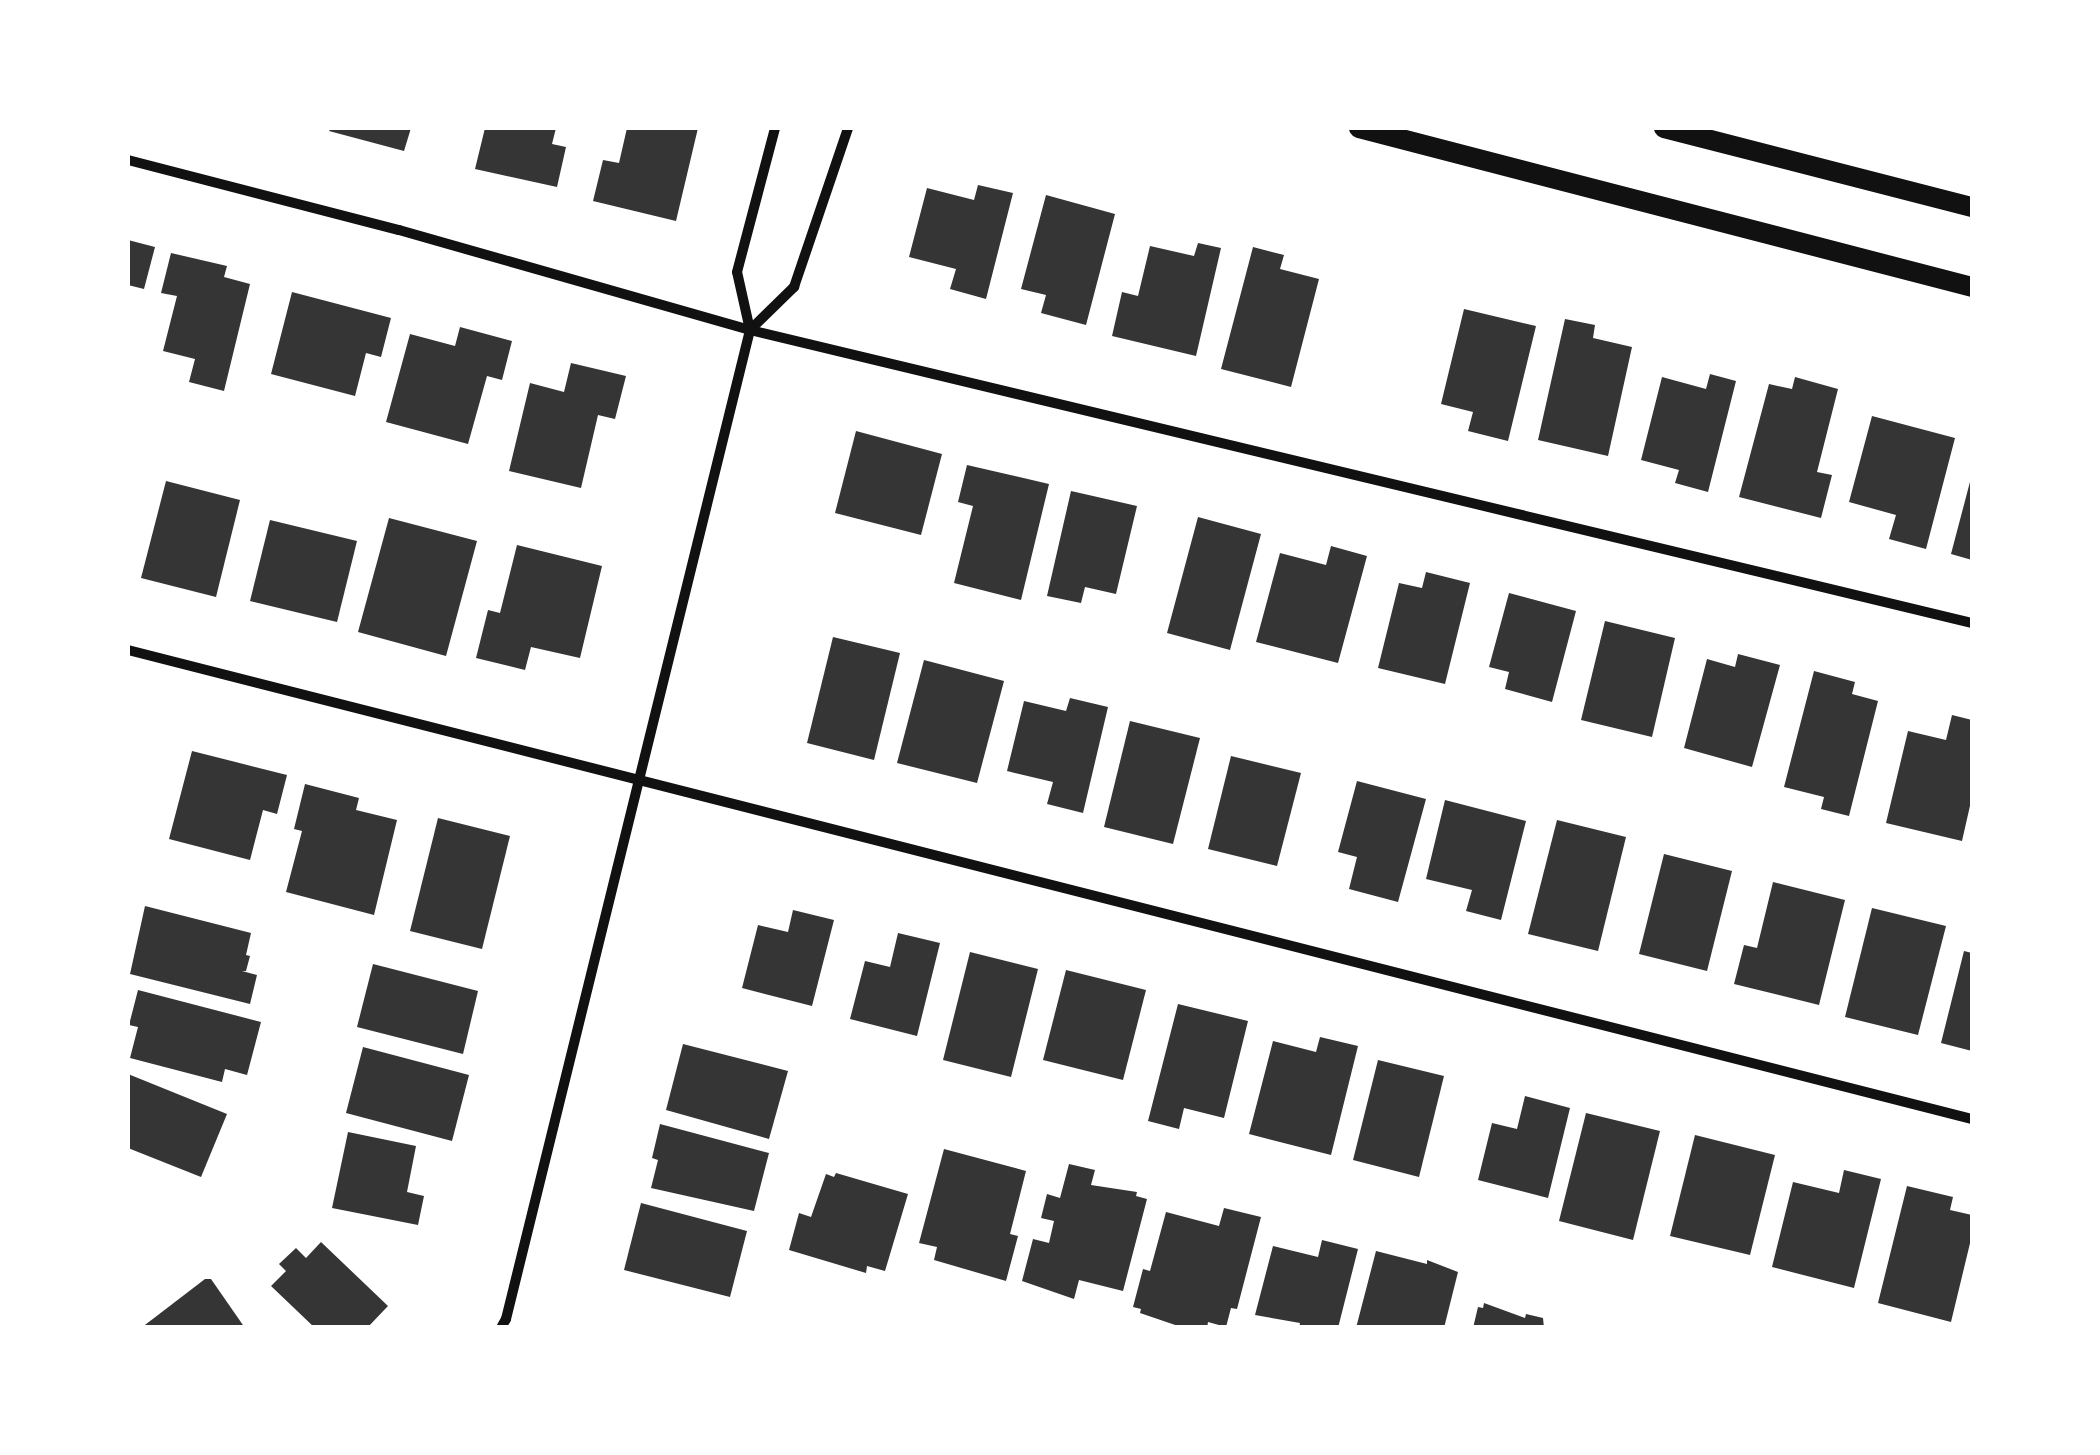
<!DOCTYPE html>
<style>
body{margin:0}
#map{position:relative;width:2100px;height:1455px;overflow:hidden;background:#fff;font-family:"Asap Condensed",sans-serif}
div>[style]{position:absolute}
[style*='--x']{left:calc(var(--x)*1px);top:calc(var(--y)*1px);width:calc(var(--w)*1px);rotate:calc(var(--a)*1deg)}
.building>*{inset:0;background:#353535}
.minor>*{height:10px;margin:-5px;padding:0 5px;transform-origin:5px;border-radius:5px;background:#111}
.secondary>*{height:20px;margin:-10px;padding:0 10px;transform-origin:10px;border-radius:10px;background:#111}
span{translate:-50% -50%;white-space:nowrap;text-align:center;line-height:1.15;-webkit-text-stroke:8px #fff;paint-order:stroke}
.frame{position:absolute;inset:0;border:130px solid #fff;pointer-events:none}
</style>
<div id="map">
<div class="building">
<i style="clip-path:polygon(331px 128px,411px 128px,404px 151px,329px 131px)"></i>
<i style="clip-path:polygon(485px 128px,556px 128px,552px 144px,566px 147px,557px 187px,475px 169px)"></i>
<i style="clip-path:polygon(627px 128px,698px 128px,676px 221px,593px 201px,603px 160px,619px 163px)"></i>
<i style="clip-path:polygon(978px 185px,1013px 193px,986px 299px,950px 289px,956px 269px,909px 257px,927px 188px,974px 200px)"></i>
<i style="clip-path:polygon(1046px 195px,1115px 214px,1086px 325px,1041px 313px,1046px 295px,1021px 289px)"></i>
<i style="clip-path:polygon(128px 240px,155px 247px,144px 289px,128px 285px)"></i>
<i style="clip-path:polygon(1198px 243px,1221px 248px,1196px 356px,1112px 336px,1122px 292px,1138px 296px,1150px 246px,1194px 256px)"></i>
<i style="clip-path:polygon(1253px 247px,1284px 255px,1280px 269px,1319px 279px,1291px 387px,1221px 369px)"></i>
<i style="clip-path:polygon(171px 253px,227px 266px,224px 277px,250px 284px,224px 391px,189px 382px,195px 359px,163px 351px,177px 296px,161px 293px)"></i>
<i style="clip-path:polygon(292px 292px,391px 318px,381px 357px,366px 353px,355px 396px,271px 374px)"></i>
<i style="clip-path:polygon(1464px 309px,1536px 326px,1508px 441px,1468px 431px,1473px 412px,1441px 404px)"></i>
<i style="clip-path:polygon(1565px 319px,1595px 325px,1593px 338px,1632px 347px,1608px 456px,1538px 440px)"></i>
<i style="clip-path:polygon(460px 327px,512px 341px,502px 380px,487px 376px,468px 444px,386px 422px,410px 334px,455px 346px)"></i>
<i style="clip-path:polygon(571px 363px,626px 376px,615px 419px,598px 415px,581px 488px,509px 471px,530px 383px,564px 392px)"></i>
<i style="clip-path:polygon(1710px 374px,1736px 381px,1708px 492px,1675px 483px,1679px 470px,1641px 460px,1662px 377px,1706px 389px)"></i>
<i style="clip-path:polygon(1795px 377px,1838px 389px,1817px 472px,1832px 475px,1821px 518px,1739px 497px,1769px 384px,1792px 389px)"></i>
<i style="clip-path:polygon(1872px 416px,1955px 438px,1926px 549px,1889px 539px,1896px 515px,1849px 502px)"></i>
<i style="clip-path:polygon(856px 431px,942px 454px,921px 535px,835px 513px)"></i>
<i style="clip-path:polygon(967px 465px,1049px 484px,1021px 600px,954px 583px,973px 506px,958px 502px)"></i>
<i style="clip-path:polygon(1971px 478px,1972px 478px,1972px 560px,1951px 554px)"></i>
<i style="clip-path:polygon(166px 481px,240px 500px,216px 597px,141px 578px)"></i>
<i style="clip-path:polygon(1071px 491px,1137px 506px,1116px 594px,1085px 587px,1081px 603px,1047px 596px)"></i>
<i style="clip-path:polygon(1198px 517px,1261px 534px,1230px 650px,1167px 633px)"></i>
<i style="clip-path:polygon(389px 518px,477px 541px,446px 656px,358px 632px)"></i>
<i style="clip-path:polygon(270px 520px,357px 541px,337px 622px,250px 601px)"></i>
<i style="clip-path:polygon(517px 545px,602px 566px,580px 658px,531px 647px,525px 670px,476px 658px,488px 610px,500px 613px)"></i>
<i style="clip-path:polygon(1331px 546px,1367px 556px,1338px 663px,1256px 642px,1280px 553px,1326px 565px)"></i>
<i style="clip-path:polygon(1426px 572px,1470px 583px,1445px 684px,1378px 668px,1399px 583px,1422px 588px)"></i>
<i style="clip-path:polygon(1509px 593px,1576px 611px,1552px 702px,1505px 689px,1509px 672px,1489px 667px)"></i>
<i style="clip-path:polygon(1605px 621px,1675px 638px,1652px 737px,1581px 720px)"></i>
<i style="clip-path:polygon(833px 637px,900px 653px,874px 760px,807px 743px)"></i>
<i style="clip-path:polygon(1738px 654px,1780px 665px,1752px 767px,1684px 748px,1707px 659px,1735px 667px)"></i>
<i style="clip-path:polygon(924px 660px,1004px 681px,977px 783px,897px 763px)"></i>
<i style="clip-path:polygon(1814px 671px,1855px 682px,1852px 694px,1878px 701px,1849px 816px,1821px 809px,1824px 797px,1784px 787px)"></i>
<i style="clip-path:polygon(1070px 698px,1108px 707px,1083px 813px,1047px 804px,1053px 782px,1007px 771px,1024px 701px,1066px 711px)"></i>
<i style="clip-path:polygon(1952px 715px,1972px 720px,1972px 797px,1962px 841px,1886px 823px,1908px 731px,1946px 740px)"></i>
<i style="clip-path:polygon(1130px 721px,1200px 738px,1173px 844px,1104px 827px)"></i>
<i style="clip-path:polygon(192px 751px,287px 775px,277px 814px,263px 810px,250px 860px,169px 839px)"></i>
<i style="clip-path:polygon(1231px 756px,1301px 773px,1277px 866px,1208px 849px)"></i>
<i style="clip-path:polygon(1357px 781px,1426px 799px,1398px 902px,1349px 889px,1357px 857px,1338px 852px)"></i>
<i style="clip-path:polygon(305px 784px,359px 798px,356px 810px,397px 820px,374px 915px,286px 892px,302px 831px,294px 829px)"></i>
<i style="clip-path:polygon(1445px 800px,1526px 821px,1501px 920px,1466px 911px,1472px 890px,1426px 879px)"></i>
<i style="clip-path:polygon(438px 818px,510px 836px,482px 949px,410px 931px)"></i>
<i style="clip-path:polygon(1557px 820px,1626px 837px,1598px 951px,1528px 934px)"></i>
<i style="clip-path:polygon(1664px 854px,1732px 871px,1707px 971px,1639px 954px)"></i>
<i style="clip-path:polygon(1773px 882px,1845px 900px,1819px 1005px,1734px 984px,1744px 945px,1757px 948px)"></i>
<i style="clip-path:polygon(145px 906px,251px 933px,246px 955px,250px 956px,246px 971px,242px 971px,257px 975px,250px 1004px,130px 974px)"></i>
<i style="clip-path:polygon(1872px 908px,1946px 926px,1918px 1035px,1845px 1017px)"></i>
<i style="clip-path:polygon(793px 910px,834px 920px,812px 1006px,742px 988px,758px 925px,788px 932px)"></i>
<i style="clip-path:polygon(898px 933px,940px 943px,917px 1036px,850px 1019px,865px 961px,890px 967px)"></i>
<i style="clip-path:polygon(1964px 951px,1972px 953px,1972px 1051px,1941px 1043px)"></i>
<i style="clip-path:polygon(970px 952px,1038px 969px,1011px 1077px,943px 1060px)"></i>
<i style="clip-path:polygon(373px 964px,478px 991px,463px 1054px,357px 1027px)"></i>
<i style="clip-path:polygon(1066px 970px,1146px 990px,1123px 1080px,1043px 1060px)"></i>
<i style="clip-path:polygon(138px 990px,261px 1022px,247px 1075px,225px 1069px,222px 1082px,130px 1058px,138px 1027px,129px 1025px)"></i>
<i style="clip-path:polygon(1178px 1004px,1248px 1021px,1224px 1118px,1184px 1108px,1179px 1129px,1148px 1121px)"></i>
<i style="clip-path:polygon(1320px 1037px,1358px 1046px,1331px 1155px,1249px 1134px,1273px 1041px,1316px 1052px)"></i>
<i style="clip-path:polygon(683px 1044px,788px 1071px,769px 1139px,666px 1110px)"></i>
<i style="clip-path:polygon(363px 1047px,469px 1075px,452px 1141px,346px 1113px)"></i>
<i style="clip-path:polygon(1378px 1060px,1444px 1076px,1419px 1177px,1353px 1160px)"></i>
<i style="clip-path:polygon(128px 1074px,227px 1114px,201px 1177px,128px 1148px)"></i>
<i style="clip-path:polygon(1525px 1096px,1570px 1108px,1548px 1198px,1478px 1180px,1492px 1123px,1517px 1129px)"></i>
<i style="clip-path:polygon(1586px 1113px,1660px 1131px,1633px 1240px,1559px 1221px)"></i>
<i style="clip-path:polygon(660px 1124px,769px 1153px,754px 1211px,651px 1188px,658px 1160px,652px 1158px)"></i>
<i style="clip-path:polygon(348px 1132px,416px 1146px,407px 1192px,424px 1196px,418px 1225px,332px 1208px)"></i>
<i style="clip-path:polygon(1695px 1135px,1775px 1155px,1750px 1255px,1670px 1236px)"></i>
<i style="clip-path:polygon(944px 1149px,1026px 1171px,1010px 1234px,1018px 1236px,1006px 1281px,934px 1260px,937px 1247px,919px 1243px)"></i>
<i style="clip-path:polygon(1069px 1164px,1095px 1170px,1091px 1185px,1137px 1192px,1136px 1196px,1147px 1199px,1123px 1291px,1079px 1280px,1074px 1299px,1022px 1281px,1033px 1239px,1049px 1243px,1054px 1221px,1041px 1218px,1047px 1194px,1060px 1198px)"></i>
<i style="clip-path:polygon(1844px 1170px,1881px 1179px,1854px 1288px,1772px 1267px,1793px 1182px,1839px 1193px)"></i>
<i style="clip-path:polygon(836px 1173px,908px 1194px,885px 1271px,867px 1266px,866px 1273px,789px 1250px,799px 1213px,811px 1217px,826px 1174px,834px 1177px)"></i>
<i style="clip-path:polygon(1907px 1186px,1953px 1197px,1950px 1210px,1972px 1215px,1972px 1235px,1951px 1322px,1878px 1303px)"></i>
<i style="clip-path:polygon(641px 1203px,747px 1231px,730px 1297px,624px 1270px)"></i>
<i style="clip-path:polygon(1224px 1208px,1261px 1217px,1237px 1309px,1231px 1308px,1226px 1327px,1208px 1322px,1207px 1328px,1184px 1328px,1140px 1313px,1141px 1309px,1133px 1307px,1143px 1269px,1150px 1271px,1166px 1212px,1219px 1226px)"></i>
<i style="clip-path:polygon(1322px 1240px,1358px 1249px,1338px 1328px,1299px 1328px,1300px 1323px,1255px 1315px,1273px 1246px,1318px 1257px)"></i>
<i style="clip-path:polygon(321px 1242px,388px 1306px,367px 1328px,315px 1328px,271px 1286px,286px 1271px,279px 1264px,296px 1248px,306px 1258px)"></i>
<i style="clip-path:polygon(1376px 1251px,1427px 1264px,1427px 1260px,1458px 1272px,1444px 1328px,1356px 1328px)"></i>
<i style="clip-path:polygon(205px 1279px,211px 1279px,245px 1328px,141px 1328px)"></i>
<i style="clip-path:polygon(1484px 1303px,1525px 1318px,1526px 1314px,1543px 1318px,1544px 1328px,1473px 1328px,1478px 1307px,1483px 1308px)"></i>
</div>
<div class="minor">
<i style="--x:128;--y:160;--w:280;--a:14.5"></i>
<i style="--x:399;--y:230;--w:365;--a:15.9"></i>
<i style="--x:750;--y:330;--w:1257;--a:13.48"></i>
<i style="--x:750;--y:330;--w:62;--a:-44.3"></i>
<i style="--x:794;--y:287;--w:168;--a:-71.2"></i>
<i style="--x:128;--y:650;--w:1903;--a:14.27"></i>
<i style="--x:501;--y:1328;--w:10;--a:-61"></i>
<i style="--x:506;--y:1319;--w:1019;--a:-76.14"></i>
<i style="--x:750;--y:330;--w:59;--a:-102.6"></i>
<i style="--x:737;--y:272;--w:149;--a:-75.2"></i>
</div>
<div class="secondary">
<i style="--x:1359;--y:128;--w:633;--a:14.54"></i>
<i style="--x:1664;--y:128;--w:318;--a:14.4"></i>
</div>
<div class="frame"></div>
</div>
